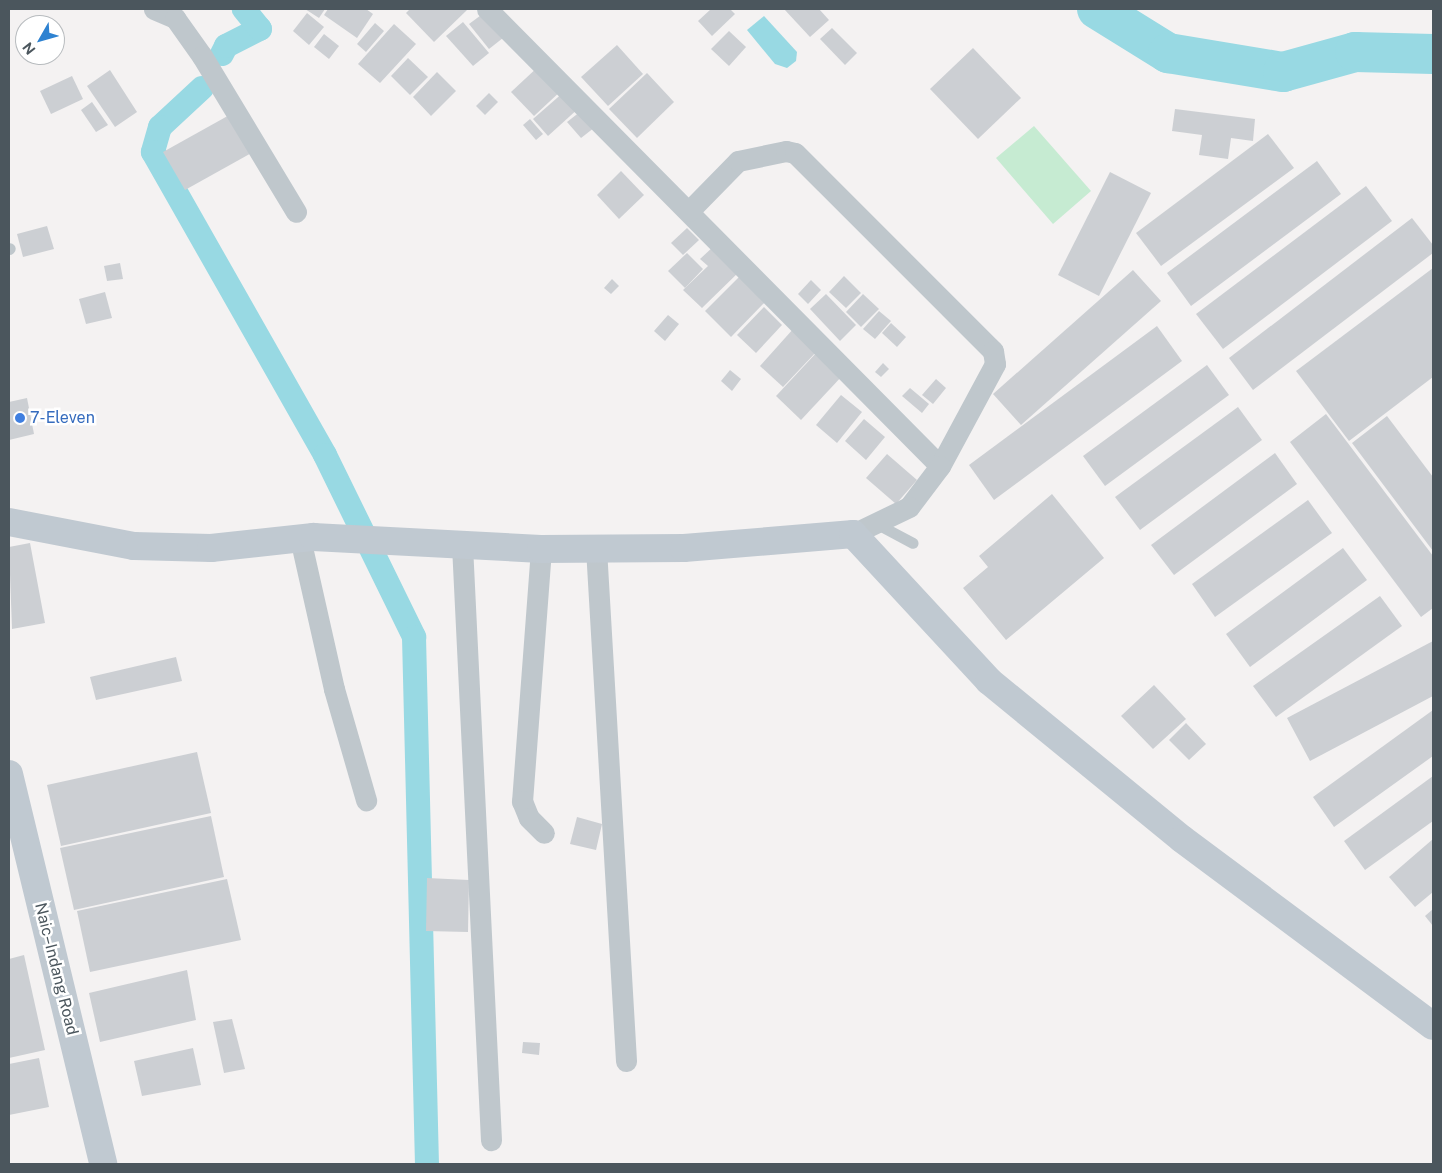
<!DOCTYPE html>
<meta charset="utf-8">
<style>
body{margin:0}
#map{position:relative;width:1442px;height:1173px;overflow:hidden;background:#f4f2f2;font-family:"Public Sans",sans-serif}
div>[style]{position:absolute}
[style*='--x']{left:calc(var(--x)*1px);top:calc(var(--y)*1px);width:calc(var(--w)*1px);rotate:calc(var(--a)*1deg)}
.green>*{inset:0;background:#c6ebd2}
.water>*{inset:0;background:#98d9e3}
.canal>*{height:24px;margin:-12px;padding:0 12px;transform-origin:12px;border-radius:12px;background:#98d9e3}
.river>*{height:40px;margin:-20px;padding:0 20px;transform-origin:20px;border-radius:20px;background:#98d9e3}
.building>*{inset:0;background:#cccfd3}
.lane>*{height:11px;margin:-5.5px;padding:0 5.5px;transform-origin:5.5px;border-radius:5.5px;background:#bfc7cc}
.street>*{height:21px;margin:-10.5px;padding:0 10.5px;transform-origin:10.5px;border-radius:10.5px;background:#bfc7cc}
.secondary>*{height:28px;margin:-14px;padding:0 14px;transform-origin:14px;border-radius:14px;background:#c0c9d1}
.dots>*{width:14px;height:14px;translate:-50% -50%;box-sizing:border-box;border:2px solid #fff;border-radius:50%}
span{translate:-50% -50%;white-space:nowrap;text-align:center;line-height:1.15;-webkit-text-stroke:5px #fff;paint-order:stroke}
.shop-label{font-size:16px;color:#366cbe}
.left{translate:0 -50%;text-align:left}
.street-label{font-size:16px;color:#4b565d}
.frame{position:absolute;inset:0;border:10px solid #4b565d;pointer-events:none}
.north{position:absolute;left:15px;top:15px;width:50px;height:50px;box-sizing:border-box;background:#fff;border:1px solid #b7bbbe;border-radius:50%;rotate:232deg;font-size:14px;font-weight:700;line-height:20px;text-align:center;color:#4b565d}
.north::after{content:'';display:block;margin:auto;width:18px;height:22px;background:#2e82d1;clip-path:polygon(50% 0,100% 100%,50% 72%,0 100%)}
</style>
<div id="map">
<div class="green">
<i style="clip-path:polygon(1034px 126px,1091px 191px,1053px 224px,996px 158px)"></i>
</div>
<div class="water">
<i style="clip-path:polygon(764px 16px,797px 52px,796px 61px,787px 68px,775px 64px,747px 30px)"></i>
</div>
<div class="canal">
<i style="--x:222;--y:54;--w:9;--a:-63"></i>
<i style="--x:226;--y:46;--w:38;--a:-27"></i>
<i style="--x:260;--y:29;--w:26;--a:-129"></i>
<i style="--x:202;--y:88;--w:57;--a:137.1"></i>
<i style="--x:160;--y:127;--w:26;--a:106"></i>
<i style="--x:153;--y:152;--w:348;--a:60.4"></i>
<i style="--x:325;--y:455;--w:203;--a:63.9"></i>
<i style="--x:414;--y:637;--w:527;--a:88.59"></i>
</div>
<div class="river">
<i style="--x:1097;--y:9;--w:84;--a:31.8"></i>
<i style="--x:1168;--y:53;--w:117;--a:9.4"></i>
<i style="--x:1283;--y:72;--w:75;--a:-15.5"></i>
<i style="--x:1355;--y:52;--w:78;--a:1.5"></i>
</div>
<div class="building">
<i style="clip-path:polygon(305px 9px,325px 9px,319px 18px)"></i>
<i style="clip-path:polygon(328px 9px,366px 9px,373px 14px,357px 38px,324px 15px)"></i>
<i style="clip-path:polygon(410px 9px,466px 9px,467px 10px,434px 42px,406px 13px)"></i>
<i style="clip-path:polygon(711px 9px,730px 9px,735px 14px,712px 36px,698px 21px)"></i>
<i style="clip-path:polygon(784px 9px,819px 9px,829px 20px,810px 37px)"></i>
<i style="clip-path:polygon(488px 10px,508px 34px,489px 49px,469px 24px)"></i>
<i style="clip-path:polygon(307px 13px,324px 27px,309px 45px,293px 31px)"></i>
<i style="clip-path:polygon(463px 22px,489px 53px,473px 66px,446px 36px)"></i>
<i style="clip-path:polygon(375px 23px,384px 31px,366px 52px,357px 44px)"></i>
<i style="clip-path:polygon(394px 24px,416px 44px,380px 83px,358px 64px)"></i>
<i style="clip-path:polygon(832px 28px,857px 53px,845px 65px,820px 39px)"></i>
<i style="clip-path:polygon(729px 31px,746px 47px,729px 66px,711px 49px)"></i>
<i style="clip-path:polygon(324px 34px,339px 46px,329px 59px,314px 47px)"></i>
<i style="clip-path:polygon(617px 45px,643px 74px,608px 106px,581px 77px)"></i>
<i style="clip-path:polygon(973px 48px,1021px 98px,978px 139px,930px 89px)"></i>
<i style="clip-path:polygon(408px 58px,428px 77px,410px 95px,391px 76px)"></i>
<i style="clip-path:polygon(540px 65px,563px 89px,534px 116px,511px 92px)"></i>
<i style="clip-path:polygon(110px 70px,137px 112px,115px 127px,87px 86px)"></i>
<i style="clip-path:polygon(437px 72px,456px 91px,431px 116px,413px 97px)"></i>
<i style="clip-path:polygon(647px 73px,674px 102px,637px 138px,609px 109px)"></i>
<i style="clip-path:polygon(72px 76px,83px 99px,51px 114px,40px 91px)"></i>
<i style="clip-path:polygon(565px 91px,580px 107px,548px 136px,533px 119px)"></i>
<i style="clip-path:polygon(489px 93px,498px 102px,485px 115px,476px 106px)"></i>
<i style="clip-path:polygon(92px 102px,108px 125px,96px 132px,81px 110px)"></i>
<i style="clip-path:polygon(585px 108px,599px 124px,581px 138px,567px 122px)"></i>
<i style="clip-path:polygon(1175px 109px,1255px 119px,1253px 141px,1231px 138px,1228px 159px,1199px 155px,1202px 135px,1172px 131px)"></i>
<i style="clip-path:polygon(233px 113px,255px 151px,185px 190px,163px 152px)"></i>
<i style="clip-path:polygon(530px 119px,543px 134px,536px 140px,523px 125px)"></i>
<i style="clip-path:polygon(1268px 134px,1294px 168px,1161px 266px,1136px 233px)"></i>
<i style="clip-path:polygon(1317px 161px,1341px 194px,1191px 306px,1167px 273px)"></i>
<i style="clip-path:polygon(621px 171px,644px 195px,619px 219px,597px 195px)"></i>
<i style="clip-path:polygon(1110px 172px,1151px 193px,1099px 296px,1058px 275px)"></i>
<i style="clip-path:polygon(1366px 186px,1392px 221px,1223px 349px,1196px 314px)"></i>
<i style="clip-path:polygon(1412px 218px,1433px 245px,1433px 253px,1253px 390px,1229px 358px)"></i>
<i style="clip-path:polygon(47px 226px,54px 249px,23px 257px,17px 234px)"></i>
<i style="clip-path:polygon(687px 228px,699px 240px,683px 255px,671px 243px)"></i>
<i style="clip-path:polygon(714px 246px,741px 270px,702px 308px,683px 290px,708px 266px,700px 259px)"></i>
<i style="clip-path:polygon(687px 253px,703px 269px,685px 288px,668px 271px)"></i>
<i style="clip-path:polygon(120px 263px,123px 279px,107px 281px,104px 266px)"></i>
<i style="clip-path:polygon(1433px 268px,1433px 377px,1349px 441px,1296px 371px)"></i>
<i style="clip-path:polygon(1133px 270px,1161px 301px,1021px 425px,993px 394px)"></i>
<i style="clip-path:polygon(742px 274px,768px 299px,731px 337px,705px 311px)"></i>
<i style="clip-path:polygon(844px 276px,861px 293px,846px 308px,829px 292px)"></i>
<i style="clip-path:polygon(612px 279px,619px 286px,611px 294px,604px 288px)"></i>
<i style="clip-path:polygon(811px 280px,821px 290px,808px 304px,798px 294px)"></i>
<i style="clip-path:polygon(105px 292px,112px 318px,86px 324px,79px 299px)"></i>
<i style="clip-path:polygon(826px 294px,856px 325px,840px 341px,810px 309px)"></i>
<i style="clip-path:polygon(863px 294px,879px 309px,861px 327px,846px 312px)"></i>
<i style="clip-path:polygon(764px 307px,782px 325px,756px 353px,737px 335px)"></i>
<i style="clip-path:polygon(879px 311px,891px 321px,875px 339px,863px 329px)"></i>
<i style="clip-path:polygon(668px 315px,679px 324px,665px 341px,654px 331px)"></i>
<i style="clip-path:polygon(891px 323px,906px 337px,897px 347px,882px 333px)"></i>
<i style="clip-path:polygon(1157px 326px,1182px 361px,994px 500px,969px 465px)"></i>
<i style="clip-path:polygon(794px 328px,818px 350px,783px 387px,760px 366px)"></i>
<i style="clip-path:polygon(818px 351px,843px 375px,801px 420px,776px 396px)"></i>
<i style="clip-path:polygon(883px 363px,889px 369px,881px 377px,875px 372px)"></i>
<i style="clip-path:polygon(1207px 365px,1229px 395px,1105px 486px,1083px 456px)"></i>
<i style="clip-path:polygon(730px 370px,741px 379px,732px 391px,721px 381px)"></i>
<i style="clip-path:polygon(936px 379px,946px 388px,933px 404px,922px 395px)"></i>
<i style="clip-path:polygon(910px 388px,929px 404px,922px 413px,902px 396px)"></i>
<i style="clip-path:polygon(841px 395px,862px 412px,837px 443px,816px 425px)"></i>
<i style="clip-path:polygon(27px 398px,34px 434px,9px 440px,9px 402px)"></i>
<i style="clip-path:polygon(1238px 407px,1262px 440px,1140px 530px,1115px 497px)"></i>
<i style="clip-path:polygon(1326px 414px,1433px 556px,1433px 608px,1421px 617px,1290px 442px)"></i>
<i style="clip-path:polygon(1387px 416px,1433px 477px,1433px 551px,1352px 443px)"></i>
<i style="clip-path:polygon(864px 419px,885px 437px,866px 460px,845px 441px)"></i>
<i style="clip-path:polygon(1275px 453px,1297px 484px,1174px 575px,1151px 545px)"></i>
<i style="clip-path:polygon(887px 454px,917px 480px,896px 504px,866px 478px)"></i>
<i style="clip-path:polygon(1052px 494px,1104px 558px,1006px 640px,963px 588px,988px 567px,979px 556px)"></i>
<i style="clip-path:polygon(1308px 500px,1332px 533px,1215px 617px,1192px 584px)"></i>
<i style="clip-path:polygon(30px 543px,45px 623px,12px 629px,9px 547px)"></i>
<i style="clip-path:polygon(1343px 548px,1367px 580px,1250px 667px,1226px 634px)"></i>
<i style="clip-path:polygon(1380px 596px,1402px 626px,1276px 717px,1253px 686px)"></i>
<i style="clip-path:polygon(1433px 641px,1433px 696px,1310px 761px,1287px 718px)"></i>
<i style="clip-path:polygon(176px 657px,182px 681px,96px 700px,90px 677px)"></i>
<i style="clip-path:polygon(1154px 685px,1186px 719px,1153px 749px,1121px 716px)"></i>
<i style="clip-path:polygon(1433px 710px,1433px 756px,1334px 827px,1313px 797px)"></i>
<i style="clip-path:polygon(1186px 723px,1206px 744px,1189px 760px,1169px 740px)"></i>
<i style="clip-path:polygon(197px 752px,211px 813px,61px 846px,47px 785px)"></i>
<i style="clip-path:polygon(1433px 776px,1433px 821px,1365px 870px,1344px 841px)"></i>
<i style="clip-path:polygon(211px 816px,224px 877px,74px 910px,60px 848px)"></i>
<i style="clip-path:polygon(577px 817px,602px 824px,596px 850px,570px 844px)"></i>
<i style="clip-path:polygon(1433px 839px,1433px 892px,1415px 907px,1389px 877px)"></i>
<i style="clip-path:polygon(427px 878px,469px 880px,468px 932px,426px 931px)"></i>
<i style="clip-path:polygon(227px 879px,241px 940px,90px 972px,77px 911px)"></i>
<i style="clip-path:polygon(1433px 909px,1433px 926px,1425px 916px)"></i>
<i style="clip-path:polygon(24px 955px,45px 1050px,9px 1058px,9px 959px)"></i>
<i style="clip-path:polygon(187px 970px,196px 1020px,100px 1042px,89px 993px)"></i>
<i style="clip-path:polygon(232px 1019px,245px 1069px,224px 1073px,213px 1022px)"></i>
<i style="clip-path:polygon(523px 1042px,540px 1043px,539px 1055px,522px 1053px)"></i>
<i style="clip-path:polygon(193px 1048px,201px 1085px,142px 1096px,134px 1061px)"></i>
<i style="clip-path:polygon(39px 1058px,49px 1107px,9px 1115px,9px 1064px)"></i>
</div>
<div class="lane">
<i style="--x:9;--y:249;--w:1;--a:-45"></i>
<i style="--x:879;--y:525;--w:38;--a:28"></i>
</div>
<div class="street">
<i style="--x:154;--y:9;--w:23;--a:23"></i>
<i style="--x:175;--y:18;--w:47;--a:54.6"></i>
<i style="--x:202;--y:56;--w:182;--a:58.9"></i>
<i style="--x:487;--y:9;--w:643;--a:45.25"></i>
<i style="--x:689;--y:211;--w:70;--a:-45.6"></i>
<i style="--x:738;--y:161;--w:49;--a:-11.8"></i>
<i style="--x:786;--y:151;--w:9;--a:13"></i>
<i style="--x:795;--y:153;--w:280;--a:45"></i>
<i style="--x:993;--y:351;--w:13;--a:81"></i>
<i style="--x:995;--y:364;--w:116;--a:118.3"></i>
<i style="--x:940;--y:466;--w:51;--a:127.1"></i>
<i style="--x:909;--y:507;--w:62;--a:154.3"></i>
<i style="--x:300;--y:538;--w:155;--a:77.3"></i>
<i style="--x:334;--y:689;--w:116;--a:73.9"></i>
<i style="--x:462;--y:545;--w:596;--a:87.21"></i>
<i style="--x:596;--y:548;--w:514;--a:86.65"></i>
<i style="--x:541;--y:549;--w:253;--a:94.3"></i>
<i style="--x:522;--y:801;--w:18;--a:68"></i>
<i style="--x:529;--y:818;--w:21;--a:45"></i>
</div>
<div class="secondary">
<i style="--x:9;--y:522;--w:127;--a:10.9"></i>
<i style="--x:134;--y:546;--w:77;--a:1.5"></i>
<i style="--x:211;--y:548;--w:103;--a:-6.2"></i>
<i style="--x:313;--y:537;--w:228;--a:3"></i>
<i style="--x:541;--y:549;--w:143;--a:-0.4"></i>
<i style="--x:684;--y:548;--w:170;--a:-4.7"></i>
<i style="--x:853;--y:534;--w:200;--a:47.2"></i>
<i style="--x:989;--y:681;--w:249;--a:39.3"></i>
<i style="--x:1182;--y:839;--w:313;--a:36.7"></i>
<i style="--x:9;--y:774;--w:401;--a:76.4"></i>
</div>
<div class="dots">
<i style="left:20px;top:418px;background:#3f7fe0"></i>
</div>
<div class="shop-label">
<span class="left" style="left:30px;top:418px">7-Eleven</span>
</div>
<div class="street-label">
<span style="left:56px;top:969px;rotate:76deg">Naic–Indang Road</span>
</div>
<div class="frame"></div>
<div class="north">N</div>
</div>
